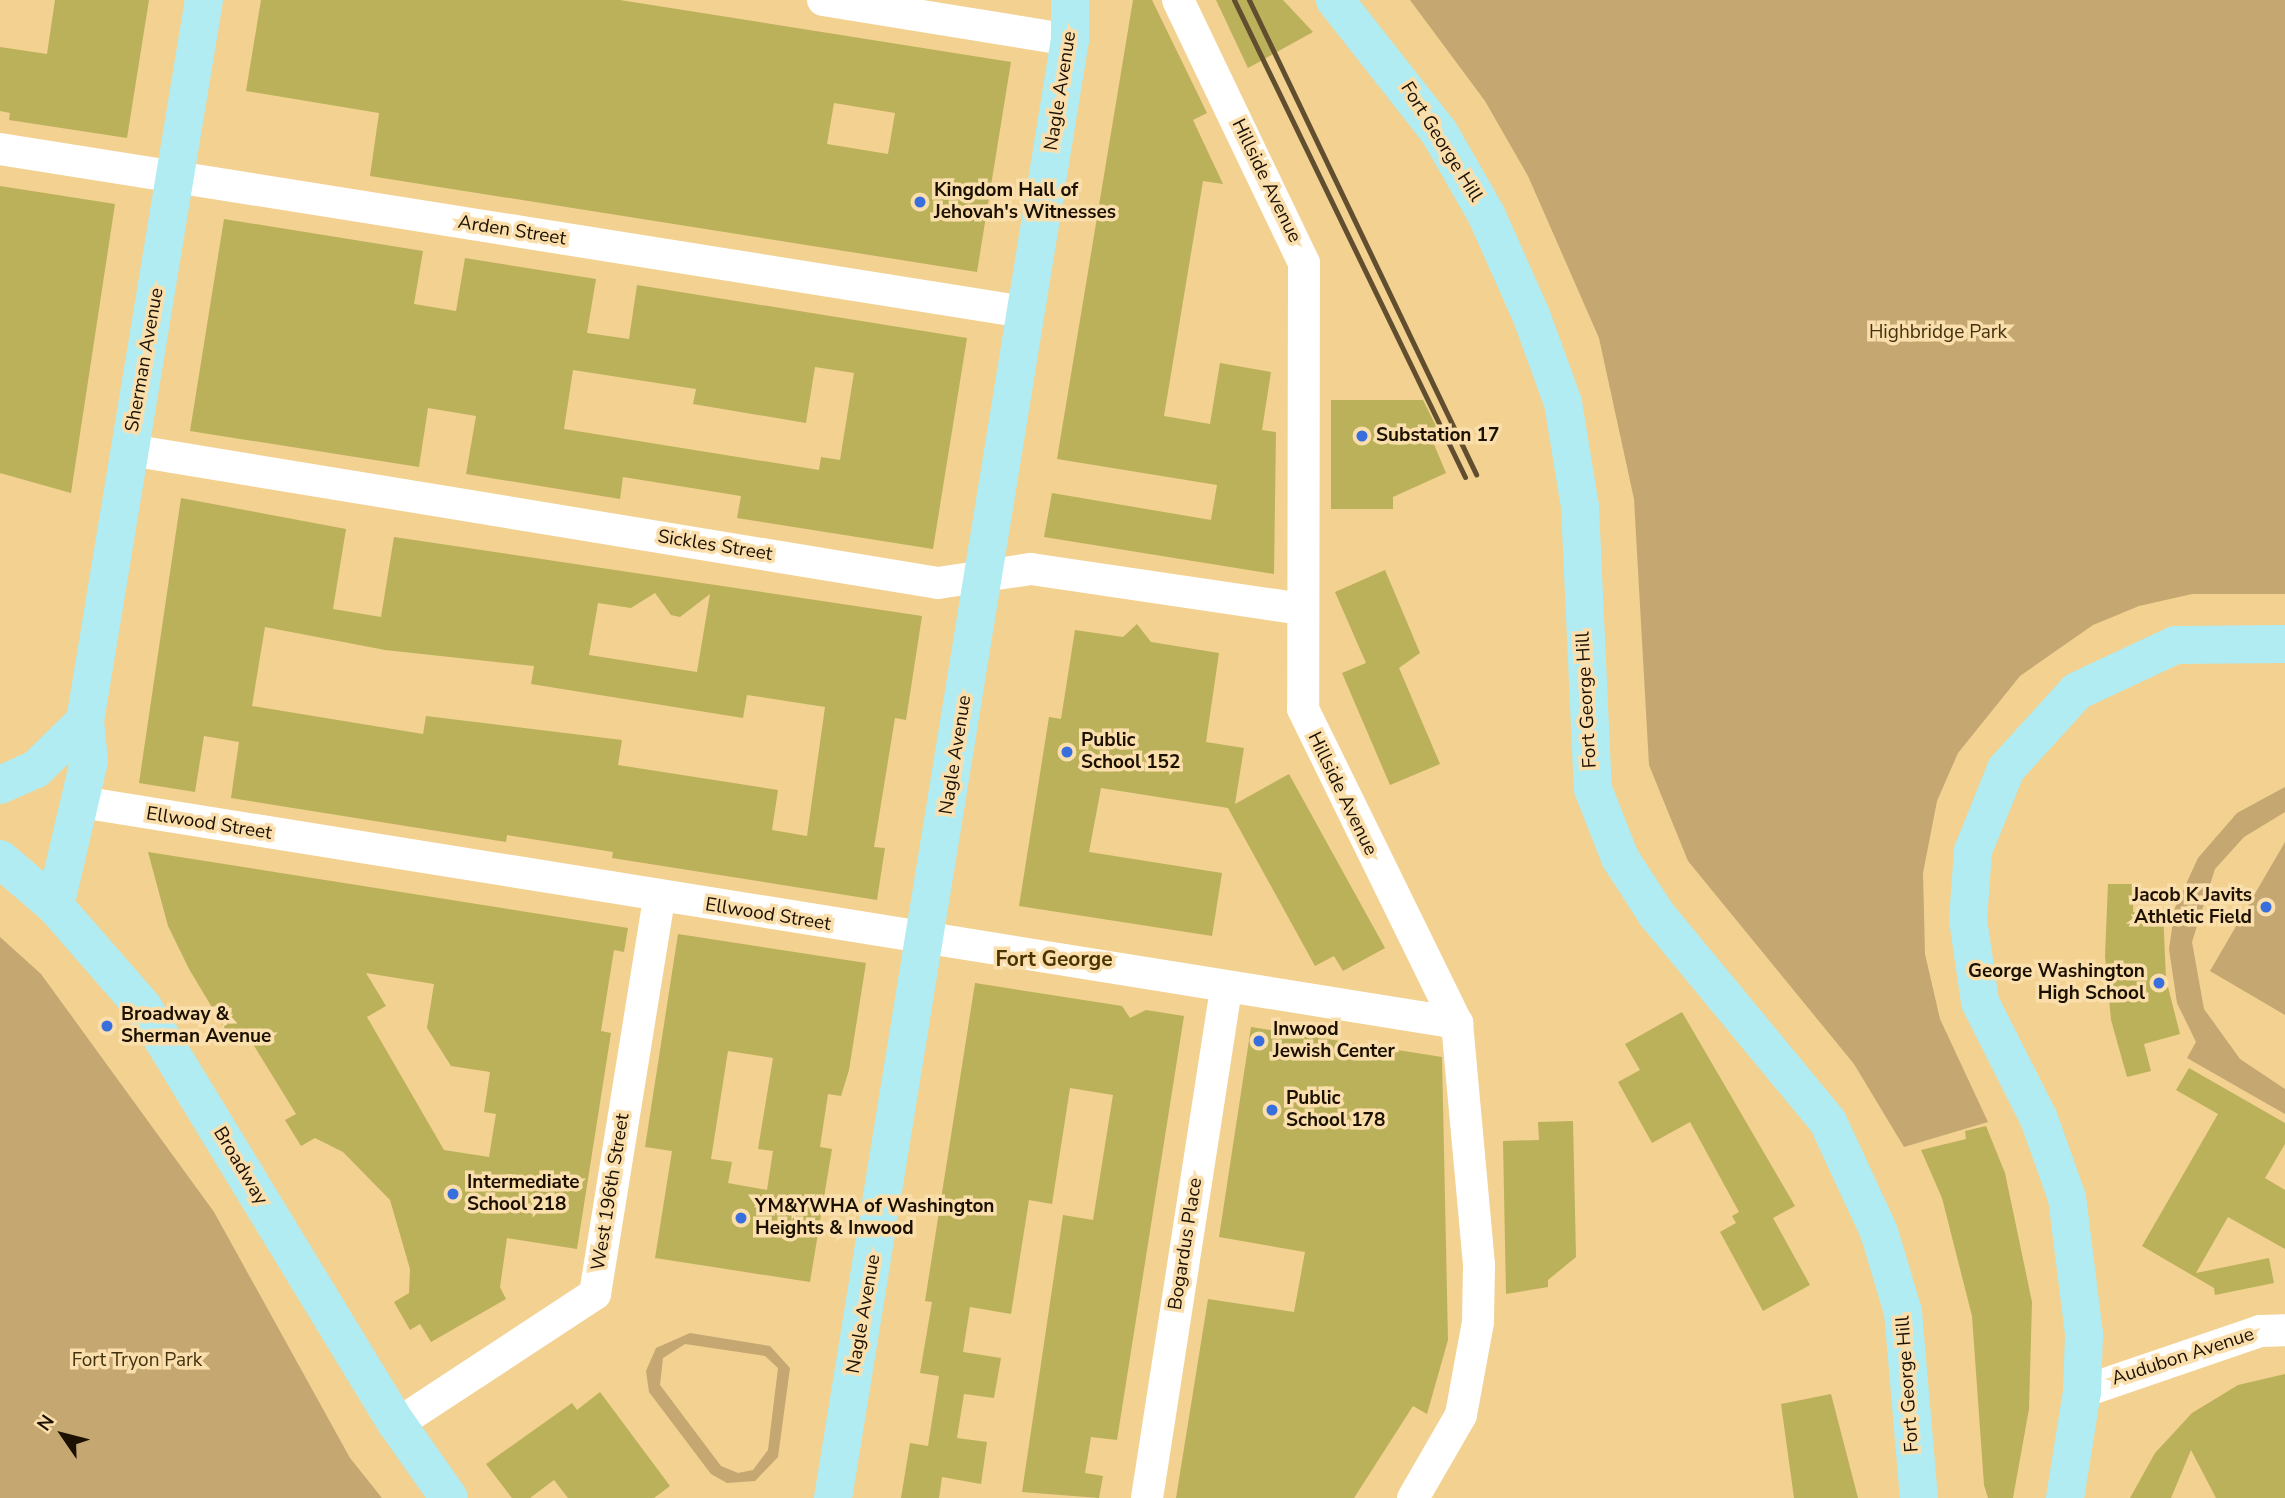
<!DOCTYPE html>
<style>
body{margin:0}
#map{position:relative;width:2285px;height:1498px;overflow:hidden;background:#f2d191;font-family:"Nunito Sans",sans-serif}
div>[style]{position:absolute}
[style*='--x']{left:calc(var(--x)*1px);top:calc(var(--y)*1px);width:calc(var(--w)*1px);rotate:calc(var(--a)*1deg)}
.green>*{inset:0;background:#c4a771}
.building>*{inset:0;background:#bbb15a}
.minor>*{height:32px;margin:-16px;padding:0 16px;transform-origin:16px;border-radius:16px;background:#fff}
.major>*{height:38px;margin:-19px;padding:0 19px;transform-origin:19px;border-radius:19px;background:#b0ecf2}
.rail>*{height:5px;margin:-2.5px;padding:0 2.5px;transform-origin:2.5px;border-radius:2.5px;background:#604e2e}
.dots>*{width:19px;height:19px;translate:-50% -50%;box-sizing:border-box;border:4px solid #fadfad;border-radius:50%}
span{translate:-50% -50%;white-space:nowrap;text-align:center;line-height:1.15;-webkit-text-stroke:7px #fadfad;paint-order:stroke}
.street-label{font-size:19px;color:#1c1000}
.poi-label{font-size:19px;color:#1c1000;font-weight:700}
.left{translate:0 -50%;text-align:left}
.right{translate:-100% -50%;text-align:right}
.park-label{font-size:19px;color:#43320f}
.neighbourhood-label{font-size:21px;color:#4a3400;font-weight:700}
.north{position:absolute;left:28px;top:1400px;width:70px;height:70px;-webkit-text-stroke:5px #fadfad;paint-order:stroke;rotate:305deg;font-size:19px;font-weight:700;line-height:28px;text-align:center;color:#1c1000}
.north::after{content:'';display:block;margin:auto;width:24px;height:32px;background:#1c1000;clip-path:polygon(50% 0,100% 100%,50% 72%,0 100%)}
</style>
<div id="map">
<div class="green">
<i style="clip-path:polygon(1410px 0,2285px 0,2285px 594px,2192px 594px,2139px 606px,2093px 625px,2020px 676px,1958px 753px,1937px 801px,1923px 873px,1925px 954px,1940px 1019px,1988px 1122px,1904px 1147px,1854px 1064px,1688px 861px,1649px 765px,1634px 499px,1599px 338px,1528px 176px,1485px 101px)"></i>
<i style="clip-path:polygon(2285px 787px,2285px 812px,2244px 837px,2215px 869px,2192px 942px,2204px 1009px,2240px 1059px,2285px 1089px,2285px 1114px,2187px 1058px,2196px 1042px,2177px 1003px,2169px 949px,2175px 908px,2198px 858px,2237px 813px)"></i>
<i style="clip-path:polygon(2285px 842px,2285px 1015px,2210px 971px)"></i>
<i style="clip-path:polygon(0 937px,41px 974px,214px 1212px,350px 1458px,382px 1498px,0 1498px)"></i>
<i style="clip-path:polygon(evenodd,690px 1333px,770px 1346px,790px 1368px,778px 1457px,755px 1481px,727px 1483px,711px 1474px,649px 1392px,646px 1371px,656px 1348px,690px 1333px,685px 1344px,765px 1356px,778px 1368px,768px 1450px,753px 1470px,738px 1473px,721px 1466px,660px 1385px,663px 1358px,685px 1344px)"></i>
</div>
<div class="building">
<i style="clip-path:polygon(55px 0,149px 0,127px 138px,9px 120px,10px 113px,0 111px,0 47px,47px 54px)"></i>
<i style="clip-path:polygon(evenodd,261px 0,620px 0,1011px 62px,977px 272px,370px 176px,379px 113px,246px 91px,261px 0,834px 103px,895px 113px,888px 154px,827px 144px,834px 103px)"></i>
<i style="clip-path:polygon(1133px 0,1152px 0,1207px 113px,1193px 120px,1223px 184px,1203px 181px,1164px 416px,1210px 424px,1220px 363px,1271px 372px,1262px 430px,1276px 432px,1274px 574px,1044px 537px,1052px 493px,1211px 520px,1217px 485px,1057px 459px)"></i>
<i style="clip-path:polygon(1216px 0,1283px 0,1313px 32px,1248px 68px)"></i>
<i style="clip-path:polygon(0 186px,115px 204px,71px 493px,0 473px)"></i>
<i style="clip-path:polygon(evenodd,224px 219px,423px 251px,414px 304px,456px 311px,465px 258px,596px 279px,587px 333px,629px 339px,637px 285px,967px 338px,933px 549px,737px 518px,741px 496px,623px 477px,620px 499px,466px 474px,476px 416px,428px 408px,419px 467px,190px 431px,224px 219px,815px 367px,854px 373px,840px 460px,821px 457px,819px 470px,564px 429px,573px 370px,696px 389px,693px 404px,806px 423px,815px 367px)"></i>
<i style="clip-path:polygon(1331px 400px,1423px 400px,1442px 438px,1433px 442px,1446px 473px,1393px 497px,1393px 509px,1331px 509px)"></i>
<i style="clip-path:polygon(evenodd,181px 498px,346px 529px,333px 609px,381px 617px,394px 537px,922px 616px,906px 720px,895px 718px,874px 847px,885px 848px,877px 900px,612px 858px,613px 852px,550px 842px,507px 835px,506px 842px,231px 798px,239px 742px,204px 736px,195px 792px,139px 783px,181px 498px,655px 593px,671px 615px,680px 617px,710px 594px,697px 672px,589px 655px,598px 603px,631px 608px,655px 593px,181px 498px,265px 627px,385px 650px,534px 666px,531px 684px,743px 718px,747px 695px,825px 707px,807px 836px,772px 830px,778px 790px,618px 765px,622px 740px,426px 716px,423px 734px,252px 706px,265px 627px)"></i>
<i style="clip-path:polygon(1385px 570px,1420px 653px,1399px 668px,1440px 764px,1390px 785px,1342px 673px,1366px 663px,1335px 592px)"></i>
<i style="clip-path:polygon(1137px 624px,1151px 642px,1219px 653px,1206px 742px,1244px 748px,1235px 804px,1289px 774px,1385px 948px,1343px 971px,1334px 956px,1315px 966px,1228px 808px,1101px 788px,1089px 852px,1222px 873px,1212px 936px,1019px 906px,1049px 717px,1061px 719px,1075px 630px,1123px 637px)"></i>
<i style="clip-path:polygon(evenodd,148px 852px,628px 928px,624px 952px,614px 950px,601px 1031px,611px 1033px,577px 1249px,507px 1238px,500px 1287px,506px 1299px,431px 1342px,420px 1324px,410px 1330px,394px 1302px,409px 1293px,410px 1269px,390px 1200px,343px 1152px,315px 1138px,301px 1146px,285px 1120px,296px 1114px,248px 1036px,234px 1044px,189px 969px,168px 926px,148px 852px,366px 973px,434px 984px,427px 1028px,451px 1066px,490px 1072px,484px 1112px,496px 1114px,489px 1157px,444px 1150px,367px 1017px,386px 1006px,366px 973px)"></i>
<i style="clip-path:polygon(2108px 884px,2134px 884px,2133px 912px,2163px 911px,2166px 979px,2180px 1034px,2144px 1044px,2151px 1071px,2127px 1077px,2111px 1020px,2105px 956px)"></i>
<i style="clip-path:polygon(evenodd,678px 934px,866px 963px,849px 1070px,841px 1096px,828px 1094px,820px 1147px,832px 1149px,810px 1282px,655px 1258px,672px 1151px,645px 1147px,678px 934px,728px 1051px,773px 1058px,758px 1149px,773px 1151px,767px 1190px,728px 1183px,732px 1162px,711px 1159px,728px 1051px)"></i>
<i style="clip-path:polygon(975px 983px,1122px 1006px,1130px 1018px,1146px 1010px,1184px 1016px,1117px 1440px,1091px 1437px,1085px 1473px,1103px 1476px,1099px 1498px,1022px 1492px,1063px 1215px,1093px 1220px,1113px 1095px,1070px 1088px,1052px 1204px,1029px 1200px,1011px 1314px,970px 1307px,963px 1352px,1001px 1358px,994px 1398px,964px 1394px,957px 1438px,987px 1442px,981px 1484px,942px 1477px,939px 1498px,901px 1498px,910px 1443px,928px 1446px,939px 1376px,920px 1373px,932px 1302px,925px 1301px)"></i>
<i style="clip-path:polygon(1682px 1012px,1795px 1206px,1773px 1218px,1810px 1285px,1763px 1311px,1720px 1232px,1736px 1223px,1732px 1216px,1739px 1212px,1690px 1122px,1652px 1143px,1618px 1082px,1640px 1070px,1625px 1044px)"></i>
<i style="clip-path:polygon(1251px 1027px,1442px 1057px,1448px 1340px,1427px 1414px,1413px 1406px,1354px 1498px,1176px 1498px,1208px 1299px,1294px 1312px,1305px 1252px,1219px 1237px)"></i>
<i style="clip-path:polygon(2189px 1068px,2285px 1123px,2285px 1144px,2265px 1178px,2285px 1190px,2285px 1249px,2228px 1217px,2196px 1273px,2269px 1258px,2274px 1283px,2215px 1295px,2214px 1288px,2142px 1246px,2218px 1114px,2176px 1090px)"></i>
<i style="clip-path:polygon(1573px 1121px,1576px 1257px,1548px 1280px,1548px 1287px,1506px 1294px,1503px 1141px,1539px 1140px,1538px 1122px)"></i>
<i style="clip-path:polygon(1986px 1126px,2005px 1173px,2032px 1302px,2029px 1409px,2013px 1498px,1988px 1498px,1984px 1485px,1972px 1316px,1942px 1198px,1921px 1150px,1966px 1139px,1965px 1131px)"></i>
<i style="clip-path:polygon(2285px 1374px,2285px 1498px,2216px 1498px,2191px 1450px,2171px 1498px,2130px 1498px,2155px 1453px,2192px 1413px,2238px 1385px)"></i>
<i style="clip-path:polygon(600px 1392px,670px 1486px,654px 1498px,568px 1498px,554px 1480px,530px 1498px,512px 1498px,486px 1464px,572px 1403px,577px 1410px)"></i>
<i style="clip-path:polygon(1831px 1394px,1858px 1498px,1794px 1498px,1781px 1404px)"></i>
</div>
<div class="minor">
<i style="--x:823;--y:0;--w:250;--a:9.2"></i>
<i style="--x:1178;--y:0;--w:292;--a:64.4"></i>
<i style="--x:1304;--y:263;--w:446;--a:90.1"></i>
<i style="--x:1303;--y:709;--w:350;--a:63.9"></i>
<i style="--x:1457;--y:1023;--w:243;--a:84.8"></i>
<i style="--x:1479;--y:1265;--w:57;--a:91"></i>
<i style="--x:1478;--y:1322;--w:95;--a:100.4"></i>
<i style="--x:1461;--y:1415;--w:96;--a:120"></i>
<i style="--x:0;--y:149;--w:1037;--a:9.04"></i>
<i style="--x:130;--y:450;--w:819;--a:9.35"></i>
<i style="--x:938;--y:583;--w:94;--a:-8.6"></i>
<i style="--x:1031;--y:569;--w:273;--a:8.4"></i>
<i style="--x:81;--y:802;--w:1394;--a:9.12"></i>
<i style="--x:2082;--y:1392;--w:188;--a:-18.9"></i>
<i style="--x:2260;--y:1331;--w:25;--a:-2"></i>
<i style="--x:397;--y:1424;--w:237;--a:-33.3"></i>
<i style="--x:595;--y:1294;--w:401;--a:-80.8"></i>
<i style="--x:1147;--y:1498;--w:515;--a:-81.18"></i>
</div>
<div class="major">
<i style="--x:1335;--y:0;--w:168;--a:51.8"></i>
<i style="--x:1439;--y:132;--w:95;--a:60.2"></i>
<i style="--x:1486;--y:214;--w:111;--a:66"></i>
<i style="--x:1531;--y:315;--w:94;--a:70"></i>
<i style="--x:1563;--y:403;--w:105;--a:80.7"></i>
<i style="--x:1580;--y:507;--w:282;--a:87.4"></i>
<i style="--x:1593;--y:789;--w:74;--a:68.6"></i>
<i style="--x:1620;--y:858;--w:68;--a:57"></i>
<i style="--x:1657;--y:915;--w:268;--a:50.4"></i>
<i style="--x:1828;--y:1122;--w:121;--a:65.1"></i>
<i style="--x:1879;--y:1232;--w:84;--a:73.3"></i>
<i style="--x:1903;--y:1312;--w:187;--a:85.1"></i>
<i style="--x:0;--y:785;--w:39;--a:-24"></i>
<i style="--x:36;--y:769;--w:69;--a:-44.4"></i>
<i style="--x:0;--y:859;--w:72;--a:40.5"></i>
<i style="--x:55;--y:906;--w:134;--a:48.9"></i>
<i style="--x:143;--y:1007;--w:488;--a:58.7"></i>
<i style="--x:397;--y:1424;--w:90;--a:54.9"></i>
<i style="--x:55;--y:906;--w:149;--a:-76.8"></i>
<i style="--x:89;--y:761;--w:40;--a:-95.7"></i>
<i style="--x:85;--y:721;--w:731;--a:-80.63"></i>
<i style="--x:833;--y:1498;--w:1477;--a:-80.77"></i>
<i style="--x:1070;--y:40;--w:40;--a:-90"></i>
<i style="--x:2065;--y:1498;--w:107;--a:-80.9"></i>
<i style="--x:2082;--y:1392;--w:58;--a:-88"></i>
<i style="--x:2084;--y:1334;--w:137;--a:-97.1"></i>
<i style="--x:2067;--y:1198;--w:84;--a:-109.5"></i>
<i style="--x:2039;--y:1119;--w:131;--a:-116.8"></i>
<i style="--x:1980;--y:1002;--w:83;--a:-98.3"></i>
<i style="--x:1968;--y:920;--w:69;--a:-85.9"></i>
<i style="--x:1973;--y:851;--w:88;--a:-68.1"></i>
<i style="--x:2006;--y:769;--w:105;--a:-47.7"></i>
<i style="--x:2077;--y:691;--w:108;--a:-25.1"></i>
<i style="--x:2175;--y:645;--w:110;--a:-0.5"></i>
</div>
<div class="rail">
<i style="--x:1234;--y:0;--w:530;--a:64.16"></i>
<i style="--x:1249;--y:0;--w:526;--a:64.41"></i>
</div>
<div class="dots">
<i style="left:920px;top:202px;background:#396edd"></i>
<i style="left:1362px;top:436px;background:#396edd"></i>
<i style="left:1067px;top:752px;background:#396edd"></i>
<i style="left:2266px;top:907px;background:#396edd"></i>
<i style="left:2159px;top:983px;background:#396edd"></i>
<i style="left:107px;top:1026px;background:#396edd"></i>
<i style="left:1259px;top:1041px;background:#396edd"></i>
<i style="left:1272px;top:1110px;background:#396edd"></i>
<i style="left:453px;top:1194px;background:#396edd"></i>
<i style="left:741px;top:1218px;background:#396edd"></i>
</div>
<div class="street-label">
<span style="left:1061px;top:91px;rotate:-81deg">Nagle Avenue</span>
<span style="left:1441px;top:142px;rotate:58deg">Fort George Hill</span>
<span style="left:1266px;top:181px;rotate:64deg">Hillside Avenue</span>
<span style="left:512px;top:231px;rotate:9deg">Arden Street</span>
<span style="left:145px;top:360px;rotate:-80deg">Sherman Avenue</span>
<span style="left:715px;top:546px;rotate:9deg">Sickles Street</span>
<span style="left:1587px;top:700px;rotate:-93deg">Fort George Hill</span>
<span style="left:956px;top:755px;rotate:-81deg">Nagle Avenue</span>
<span style="left:1342px;top:794px;rotate:64deg">Hillside Avenue</span>
<span style="left:209px;top:824px;rotate:9deg">Ellwood Street</span>
<span style="left:768px;top:915px;rotate:9deg">Ellwood Street</span>
<span style="left:240px;top:1166px;rotate:59deg">Broadway</span>
<span style="left:611px;top:1192px;rotate:-81deg">West 196th Street</span>
<span style="left:1186px;top:1244px;rotate:-81deg">Bogardus Place</span>
<span style="left:864px;top:1314px;rotate:-80deg">Nagle Avenue</span>
<span style="left:2183px;top:1357px;rotate:-18deg">Audubon Avenue</span>
<span style="left:1908px;top:1384px;rotate:-94deg">Fort George Hill</span>
</div>
<div class="poi-label">
<span class="left" style="left:934px;top:202px">Kingdom Hall of<br>Jehovah's Witnesses</span>
<span class="left" style="left:1376px;top:436px">Substation 17</span>
<span class="left" style="left:1081px;top:752px">Public<br>School 152</span>
<span class="right" style="left:2252px;top:907px">Jacob K Javits<br>Athletic Field</span>
<span class="right" style="left:2145px;top:983px">George Washington<br>High School</span>
<span class="left" style="left:121px;top:1026px">Broadway &amp;<br>Sherman Avenue</span>
<span class="left" style="left:1273px;top:1041px">Inwood<br>Jewish Center</span>
<span class="left" style="left:1286px;top:1110px">Public<br>School 178</span>
<span class="left" style="left:467px;top:1194px">Intermediate<br>School 218</span>
<span class="left" style="left:755px;top:1218px">YM&amp;YWHA of Washington<br>Heights &amp; Inwood</span>
</div>
<div class="park-label">
<span style="left:1938px;top:333px">Highbridge Park</span>
<span style="left:137px;top:1361px">Fort Tryon Park</span>
</div>
<div class="neighbourhood-label">
<span style="left:1054px;top:959px">Fort George</span>
</div>
<div class="north">N</div>
</div>
